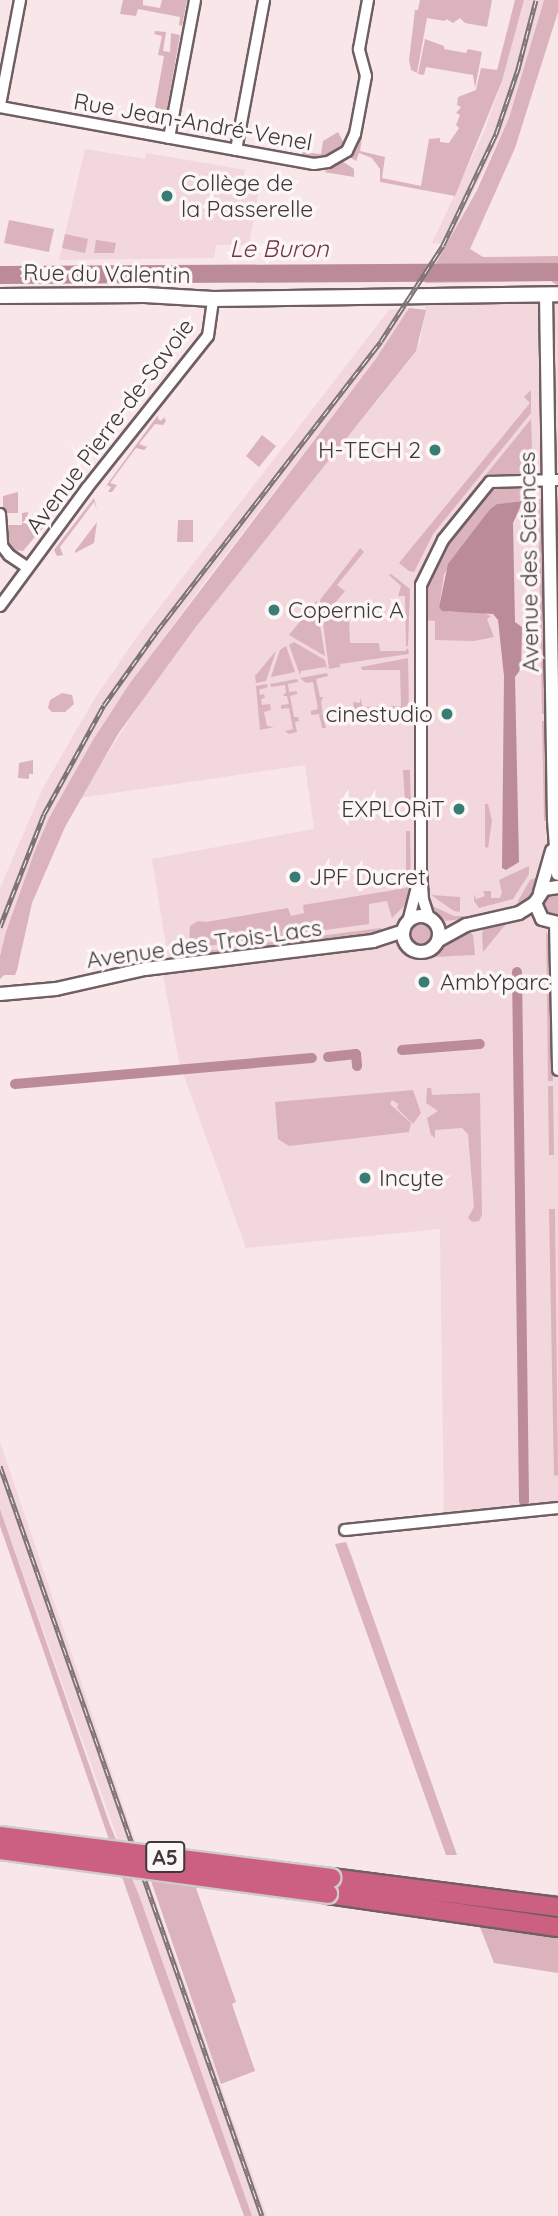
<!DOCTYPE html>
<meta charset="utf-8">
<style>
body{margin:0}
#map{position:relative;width:558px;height:2216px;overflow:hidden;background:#f8e6e9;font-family:Quicksand,sans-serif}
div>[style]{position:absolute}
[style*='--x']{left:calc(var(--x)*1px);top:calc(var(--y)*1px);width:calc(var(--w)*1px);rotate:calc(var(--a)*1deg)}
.built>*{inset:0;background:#f2d7dd}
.green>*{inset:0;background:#dbb3bc}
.round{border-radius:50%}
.water>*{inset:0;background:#bb8c97}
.canal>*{height:10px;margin:-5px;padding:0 5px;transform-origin:5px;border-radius:5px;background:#bb8c97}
.river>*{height:18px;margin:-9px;padding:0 9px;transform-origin:9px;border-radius:9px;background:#bb8c97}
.roads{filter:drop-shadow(2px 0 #6f5f63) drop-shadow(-2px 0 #6f5f63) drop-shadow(0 2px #6f5f63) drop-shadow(0 -2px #6f5f63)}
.minor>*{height:10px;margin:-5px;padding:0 5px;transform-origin:5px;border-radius:5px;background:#fff}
.tertiary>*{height:12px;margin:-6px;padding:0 6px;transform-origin:6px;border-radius:6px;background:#fff}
.tertiary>.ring{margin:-6px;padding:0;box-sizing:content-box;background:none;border:12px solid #fff;border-radius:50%}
.secondary>*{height:14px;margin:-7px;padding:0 7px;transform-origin:7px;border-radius:7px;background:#fff}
.motorway>*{height:18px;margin:-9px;padding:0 9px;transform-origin:9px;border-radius:9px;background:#cc6080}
.rail>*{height:5px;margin-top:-2.5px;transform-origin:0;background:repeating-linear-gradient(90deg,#fdf6f7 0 8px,#7d7274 0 16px);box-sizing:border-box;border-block:2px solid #7d7274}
.bridges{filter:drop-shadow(2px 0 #cdcbcc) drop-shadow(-2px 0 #cdcbcc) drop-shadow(0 2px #cdcbcc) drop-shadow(0 -2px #cdcbcc)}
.motorway-bridge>*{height:18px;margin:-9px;padding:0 9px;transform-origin:9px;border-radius:9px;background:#cc6080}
.dots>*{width:19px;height:19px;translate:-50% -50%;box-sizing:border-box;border:4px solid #fdf6f7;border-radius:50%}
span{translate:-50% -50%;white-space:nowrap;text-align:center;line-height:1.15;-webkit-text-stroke:7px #fdf6f7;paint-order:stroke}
.shield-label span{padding:2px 5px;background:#fdf6f7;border:2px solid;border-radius:5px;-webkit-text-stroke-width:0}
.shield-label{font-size:21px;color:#3f383a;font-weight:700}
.street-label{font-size:23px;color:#3f383a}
.poi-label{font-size:23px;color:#3f383a}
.left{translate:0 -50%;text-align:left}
.right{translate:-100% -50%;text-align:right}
.water-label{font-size:24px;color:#733547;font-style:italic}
</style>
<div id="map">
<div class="built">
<i style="clip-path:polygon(524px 0,544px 0,509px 118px,448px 244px,432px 243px,484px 132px,502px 81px)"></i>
<i style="clip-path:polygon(85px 149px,145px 159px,146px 153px,245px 170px,243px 180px,260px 183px,249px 245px,216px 245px,214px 258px,59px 260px)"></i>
<i style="clip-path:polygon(558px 293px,558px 1508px,444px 1521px,440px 1229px,246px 1248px,179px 1062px,160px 958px,167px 952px,152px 859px,314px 829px,305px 765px,79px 798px,159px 674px,420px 343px,427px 298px)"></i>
<i style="clip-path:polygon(409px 308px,375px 360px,203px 584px,110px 713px,49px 818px,0 954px,0 888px,43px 788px,95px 698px,139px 634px,389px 310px)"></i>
<i style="clip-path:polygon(0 1442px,153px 1894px,267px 2216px,252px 2216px,0 1509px)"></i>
</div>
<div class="green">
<i style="clip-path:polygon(123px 0,143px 0,143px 5px,160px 8px,162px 0,187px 0,182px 26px,179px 25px,180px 17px,138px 9px,136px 16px,120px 14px)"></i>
<i style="clip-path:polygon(420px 0,492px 0,487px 27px,465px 23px,460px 18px,453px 23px,446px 19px,445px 21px,427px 18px,417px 73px,411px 70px,409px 60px,415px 10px,418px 10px)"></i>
<i style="clip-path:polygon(515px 0,524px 0,502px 81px,455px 196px,380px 182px,380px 169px,372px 158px,359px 153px,356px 161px,351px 158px,358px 137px,362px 137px,360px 151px,385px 157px,382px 178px,421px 186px,429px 139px,440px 138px,440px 142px,449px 143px,459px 128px,456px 125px,460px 115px,456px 113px,461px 107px,457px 105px,458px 97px,476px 90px,481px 68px,497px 70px)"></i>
<i style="clip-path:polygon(544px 0,558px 0,558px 12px,515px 148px,470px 249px,483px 257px,558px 256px,558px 286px,551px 281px,425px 283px,477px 190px,509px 118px)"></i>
<i style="clip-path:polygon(155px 31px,166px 32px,163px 51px,170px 52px,171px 33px,180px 35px,166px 114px,161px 125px,153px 127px,147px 126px,151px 111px,154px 111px,164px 56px,158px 55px,162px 36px,154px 34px)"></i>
<i style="clip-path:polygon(425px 39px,444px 46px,444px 49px,466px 53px,468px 49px,482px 52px,475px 88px,473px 75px,426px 67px,424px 75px,418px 74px)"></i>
<i style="clip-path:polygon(338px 132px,344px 143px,334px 153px,320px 157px,302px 155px,303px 152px,321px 154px,323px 141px)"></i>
<i style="clip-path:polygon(342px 161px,354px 169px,354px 177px,324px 172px)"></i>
<i style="clip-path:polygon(9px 220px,54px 229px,49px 252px,4px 243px)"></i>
<i style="clip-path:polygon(65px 234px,88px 239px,85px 253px,62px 248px)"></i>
<i style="clip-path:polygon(96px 240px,116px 243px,114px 253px,94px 253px)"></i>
<i style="clip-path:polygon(409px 308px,426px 310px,416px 351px,195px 628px,118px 734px,65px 827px,32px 903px,17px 970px,15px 975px,4px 975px,0 979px,0 956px,6px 932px,34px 853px,49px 818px,93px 740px,130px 683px,375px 360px)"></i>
<i style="clip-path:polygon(531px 390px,531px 413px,433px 534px,414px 572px,409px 571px,399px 563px,530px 403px,524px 397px)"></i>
<i style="clip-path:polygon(158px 415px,158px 419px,161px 421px,164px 417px,166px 421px,163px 425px,155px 424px,139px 444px,147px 447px,144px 450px,136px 448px,110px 483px,117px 485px,112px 492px,108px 492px,111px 487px,107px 485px,103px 490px)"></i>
<i style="clip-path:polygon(531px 419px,533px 476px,484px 477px)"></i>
<i style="clip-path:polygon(262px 435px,276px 446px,259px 467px,246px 456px)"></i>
<i style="clip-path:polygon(523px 486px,523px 501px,497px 504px,490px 509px,444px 574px,439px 607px,449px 612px,481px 612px,491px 616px,487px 619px,494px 637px,474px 641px,435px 640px,435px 621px,423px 620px,425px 586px,445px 543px,490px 487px)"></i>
<i style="clip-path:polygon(18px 492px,18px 513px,3px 513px,3px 496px)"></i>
<i style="clip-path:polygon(94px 498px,97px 510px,94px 502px,60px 547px,63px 555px,57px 556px,54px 550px)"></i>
<i style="clip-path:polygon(538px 499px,543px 499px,547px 714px,542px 714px)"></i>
<i style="clip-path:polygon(28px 512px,27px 519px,45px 525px,23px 551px,13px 550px,7px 543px,5px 525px,22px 525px,22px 513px)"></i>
<i style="clip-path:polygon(178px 520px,193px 520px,193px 542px,177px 542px)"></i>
<i style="clip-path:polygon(97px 522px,94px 543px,75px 553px,75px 551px)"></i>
<i style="clip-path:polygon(360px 548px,364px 552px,337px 585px,345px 591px,335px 603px,349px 615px,350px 643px,379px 643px,380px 651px,405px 651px,408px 648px,409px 654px,340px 664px,340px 667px,329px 669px,320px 600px)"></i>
<i style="clip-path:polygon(391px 574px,410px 589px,408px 646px,406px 646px,405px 596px,398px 596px,401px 586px,389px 575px)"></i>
<i style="clip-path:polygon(317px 601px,317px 607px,325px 656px,289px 635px)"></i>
<i style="clip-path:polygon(294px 642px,325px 660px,327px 669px,325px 667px,301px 671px,300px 675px,289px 645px)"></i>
<i style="clip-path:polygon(286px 646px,295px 672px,271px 677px,280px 650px)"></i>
<i style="clip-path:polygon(276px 651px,266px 681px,256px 683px,255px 676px)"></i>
<i style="clip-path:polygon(408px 658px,409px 711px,363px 716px,356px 721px,353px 702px,360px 703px,360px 698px,363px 707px,401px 706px,400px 670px,362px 670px,361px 667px)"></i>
<i style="clip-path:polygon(327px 673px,328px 676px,316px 679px,320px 697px,323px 697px,321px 702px,323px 716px,331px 715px,331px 718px,324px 720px,326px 728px,322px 728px,319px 714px,311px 715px,311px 711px,318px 709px,313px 682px,306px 683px,300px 678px)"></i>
<i style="clip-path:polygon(297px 679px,298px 682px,288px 684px,289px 692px,297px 691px,297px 694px,290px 696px,294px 717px,298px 717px,299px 721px,295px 722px,297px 732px,289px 734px,285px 731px,293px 729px,289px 708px,281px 709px,281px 705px,289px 704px,287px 696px,283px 696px,286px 692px,285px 685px,271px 687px,270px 684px)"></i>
<i style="clip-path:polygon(267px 684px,268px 687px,259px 690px,260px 695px,264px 694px,265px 698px,261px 699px,262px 705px,270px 704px,271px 710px,264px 712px,267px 726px,274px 727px,260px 730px,256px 686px)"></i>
<i style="clip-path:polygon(62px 693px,72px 695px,74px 704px,65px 712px,52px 712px,48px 708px,50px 700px)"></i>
<i style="clip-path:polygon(542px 721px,547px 721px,548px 821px,544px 821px)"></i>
<i style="clip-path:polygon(33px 760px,33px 774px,29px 774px,29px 779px,18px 778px,19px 763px)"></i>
<i style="clip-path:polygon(403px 770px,410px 770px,411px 813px,406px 818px)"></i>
<i style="clip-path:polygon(485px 804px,488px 804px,492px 821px,488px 848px,485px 847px)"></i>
<i style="clip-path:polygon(406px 831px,410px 831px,411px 888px,406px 904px,392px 918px,387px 901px,369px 904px,369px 924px,193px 948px,189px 942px,190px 926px,198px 921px,206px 922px,288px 908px,291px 916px,304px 913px,303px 905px,406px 888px)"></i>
<i style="clip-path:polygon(529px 866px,529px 874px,513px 899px,479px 908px,474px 901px,474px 894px,476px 899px,485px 896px,483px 891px,491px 891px,491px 898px,500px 898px,502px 892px,499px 880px)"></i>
<i style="clip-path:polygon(544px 875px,529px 901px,521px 907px,518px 901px,530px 880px)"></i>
<i style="clip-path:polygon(431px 895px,460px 897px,460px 912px,454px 911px)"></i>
<i style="clip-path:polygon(558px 895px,558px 916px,548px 915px,544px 902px,548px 896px)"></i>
<i style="clip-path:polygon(428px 904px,454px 916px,470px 916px,471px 918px,446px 921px)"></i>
<i style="clip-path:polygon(510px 921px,506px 924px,483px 952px,482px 934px,484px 928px)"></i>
<i class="round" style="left:411px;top:923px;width:22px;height:22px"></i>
<i style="clip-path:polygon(381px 928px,381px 932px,205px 955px,197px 952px)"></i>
<i style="clip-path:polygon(468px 930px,473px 935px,475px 955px,433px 957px,446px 941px)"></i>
<i style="clip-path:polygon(546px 931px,550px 939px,552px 989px,547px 989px)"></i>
<i style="clip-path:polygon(547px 994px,552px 994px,553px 1081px,548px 1081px)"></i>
<i style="clip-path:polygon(548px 1086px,553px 1086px,554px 1155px,549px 1155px)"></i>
<i style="clip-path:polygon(427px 1088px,431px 1088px,432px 1095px,480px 1093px,482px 1215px,479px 1221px,472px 1222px,468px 1218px,474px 1207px,468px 1134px,462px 1128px,435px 1130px,435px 1138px,431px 1135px,427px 1118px,438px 1111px,426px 1103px)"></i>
<i style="clip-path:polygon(413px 1090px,421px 1113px,413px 1124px,397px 1108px,398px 1104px,392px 1100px,390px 1104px,411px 1123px,409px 1132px,289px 1146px,278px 1139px,275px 1102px)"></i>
<i style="clip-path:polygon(549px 1209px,555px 1209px,558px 1475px,554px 1476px)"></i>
<i style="clip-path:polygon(0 1509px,110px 1825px,140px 1898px,252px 2216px,244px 2216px,160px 1986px,0 1526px)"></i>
<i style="clip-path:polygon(346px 1542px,351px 1555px,457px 1855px,446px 1855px,335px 1544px)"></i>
<i style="clip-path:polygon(138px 1843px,463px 1888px,558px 1895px,558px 1973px,494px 1963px,480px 1927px,195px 1885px,236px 2002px,232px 2004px,255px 2071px,221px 2084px)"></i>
</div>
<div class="water">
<i style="clip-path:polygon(523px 501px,513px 523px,515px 622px,522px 627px,521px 669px,515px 677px,519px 862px,506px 870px,502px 868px,504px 676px,498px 620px,493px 614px,442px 611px,439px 607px,448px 564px,490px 509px,497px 504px)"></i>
</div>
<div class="canal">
<i style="--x:517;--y:972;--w:529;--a:89.24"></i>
<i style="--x:402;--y:1050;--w:78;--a:-4.4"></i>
<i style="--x:328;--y:1057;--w:28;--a:-6"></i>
<i style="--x:356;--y:1054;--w:12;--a:85"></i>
<i style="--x:15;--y:1084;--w:298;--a:-5"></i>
</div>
<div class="river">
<i style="--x:0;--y:275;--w:558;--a:-0.31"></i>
</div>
<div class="roads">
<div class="minor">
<i style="--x:0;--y:105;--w:107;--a:-79.2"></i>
<i style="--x:0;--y:107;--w:319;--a:10.3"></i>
<i style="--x:314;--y:164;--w:14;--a:-8"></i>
<i style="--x:328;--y:162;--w:22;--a:-30"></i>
<i style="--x:347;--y:151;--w:19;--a:-65"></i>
<i style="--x:355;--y:134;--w:59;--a:-79.3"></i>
<i style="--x:366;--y:76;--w:28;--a:-105"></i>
<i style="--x:359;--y:49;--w:50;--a:-79.6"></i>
<i style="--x:169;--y:138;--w:140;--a:-79.3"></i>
<i style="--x:236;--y:150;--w:153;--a:-79.4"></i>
<i style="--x:0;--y:514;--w:32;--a:86"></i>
<i style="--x:2;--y:546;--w:11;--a:52"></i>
<i style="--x:9;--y:555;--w:22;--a:34"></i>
<i style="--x:0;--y:606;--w:147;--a:-53.6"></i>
<i style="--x:87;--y:488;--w:194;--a:-51.5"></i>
<i style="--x:208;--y:336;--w:37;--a:-82"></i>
<i style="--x:429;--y:918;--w:20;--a:-108"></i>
<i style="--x:423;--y:899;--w:30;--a:-94"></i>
<i style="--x:421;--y:869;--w:284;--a:-90"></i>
<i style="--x:421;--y:585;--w:50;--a:-63.9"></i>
<i style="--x:443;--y:540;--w:75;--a:-51"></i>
<i style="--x:490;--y:482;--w:68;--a:-1.7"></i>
<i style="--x:408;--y:922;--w:40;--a:-75.6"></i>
<i style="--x:555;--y:923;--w:147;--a:88.8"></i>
<i style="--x:345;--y:1530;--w:214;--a:-5.9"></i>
</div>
<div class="tertiary">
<i style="--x:546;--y:294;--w:526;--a:89.13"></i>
<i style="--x:554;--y:820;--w:54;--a:85.8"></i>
<i style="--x:558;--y:887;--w:14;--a:172"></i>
<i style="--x:544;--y:889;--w:17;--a:123"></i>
<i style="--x:535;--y:903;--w:17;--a:66"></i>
<i style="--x:542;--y:919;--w:16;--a:14"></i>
<i style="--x:540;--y:893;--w:44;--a:-74.1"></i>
<i class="ring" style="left:403px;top:916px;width:24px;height:24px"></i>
<i style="--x:439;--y:940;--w:31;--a:-29"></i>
<i style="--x:466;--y:925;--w:54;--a:-12.8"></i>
<i style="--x:519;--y:913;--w:19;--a:-32"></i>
<i style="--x:0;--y:994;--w:56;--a:-5.1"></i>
<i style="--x:56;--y:989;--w:91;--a:-12.7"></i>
<i style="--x:145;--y:969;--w:230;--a:-7"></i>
<i style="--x:373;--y:941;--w:32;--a:-18"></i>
</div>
<div class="secondary">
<i style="--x:0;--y:296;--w:145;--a:-0.4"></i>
<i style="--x:145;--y:295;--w:68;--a:3.4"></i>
<i style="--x:213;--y:299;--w:345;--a:-0.8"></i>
</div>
<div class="motorway">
<i style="--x:331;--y:1878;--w:229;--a:7.3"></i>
<i style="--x:328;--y:1894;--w:232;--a:8.2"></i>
</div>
</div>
<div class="rail">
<i style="--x:0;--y:927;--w:121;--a:-68.7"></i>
<i style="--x:44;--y:814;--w:124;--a:-61.2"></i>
<i style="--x:104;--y:705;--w:91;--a:-54.4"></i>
<i style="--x:157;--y:631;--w:366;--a:-52.3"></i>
<i style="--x:381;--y:341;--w:114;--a:-57.1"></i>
<i style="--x:443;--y:245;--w:123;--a:-64.5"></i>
<i style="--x:496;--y:134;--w:69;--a:-71.3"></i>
<i style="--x:518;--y:69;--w:71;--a:-75.4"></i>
<i style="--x:0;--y:1466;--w:794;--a:70.74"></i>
</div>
<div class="bridges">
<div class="motorway-bridge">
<i style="--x:0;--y:1836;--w:334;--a:7.2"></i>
<i style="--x:0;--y:1850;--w:331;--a:7.6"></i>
</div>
</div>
<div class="dots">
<i style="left:167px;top:196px;background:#377d73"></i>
<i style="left:435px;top:450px;background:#377d73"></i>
<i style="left:274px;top:610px;background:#377d73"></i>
<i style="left:447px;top:714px;background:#377d73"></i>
<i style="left:459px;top:809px;background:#377d73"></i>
<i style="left:295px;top:877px;background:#377d73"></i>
<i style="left:424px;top:982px;background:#377d73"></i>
<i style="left:365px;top:1178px;background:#377d73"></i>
</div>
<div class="shield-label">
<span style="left:165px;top:1857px">A5</span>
</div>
<div class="street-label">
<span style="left:193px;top:122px;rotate:10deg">Rue Jean-André-Venel</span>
<span style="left:107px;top:274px;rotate:1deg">Rue du Valentin</span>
<span style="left:110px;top:426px;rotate:-53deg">Avenue Pierre-de-Savoie</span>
<span style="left:529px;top:562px;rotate:-91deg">Avenue des Sciences</span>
<span style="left:204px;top:944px;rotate:-8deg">Avenue des Trois-Lacs</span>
</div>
<div class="poi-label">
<span class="left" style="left:181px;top:196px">Collège de<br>la Passerelle</span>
<span class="right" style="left:421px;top:450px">H-TECH 2</span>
<span class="left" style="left:288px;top:610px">Copernic A</span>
<span class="right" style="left:433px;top:714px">cinestudio</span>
<span class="right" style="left:445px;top:809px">EXPLORiT</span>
<span class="left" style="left:309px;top:877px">JPF Ducret</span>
<span class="left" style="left:440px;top:982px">AmbYparc</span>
<span class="left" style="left:379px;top:1178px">Incyte</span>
</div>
<div class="water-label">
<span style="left:279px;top:249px">Le Buron</span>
</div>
</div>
